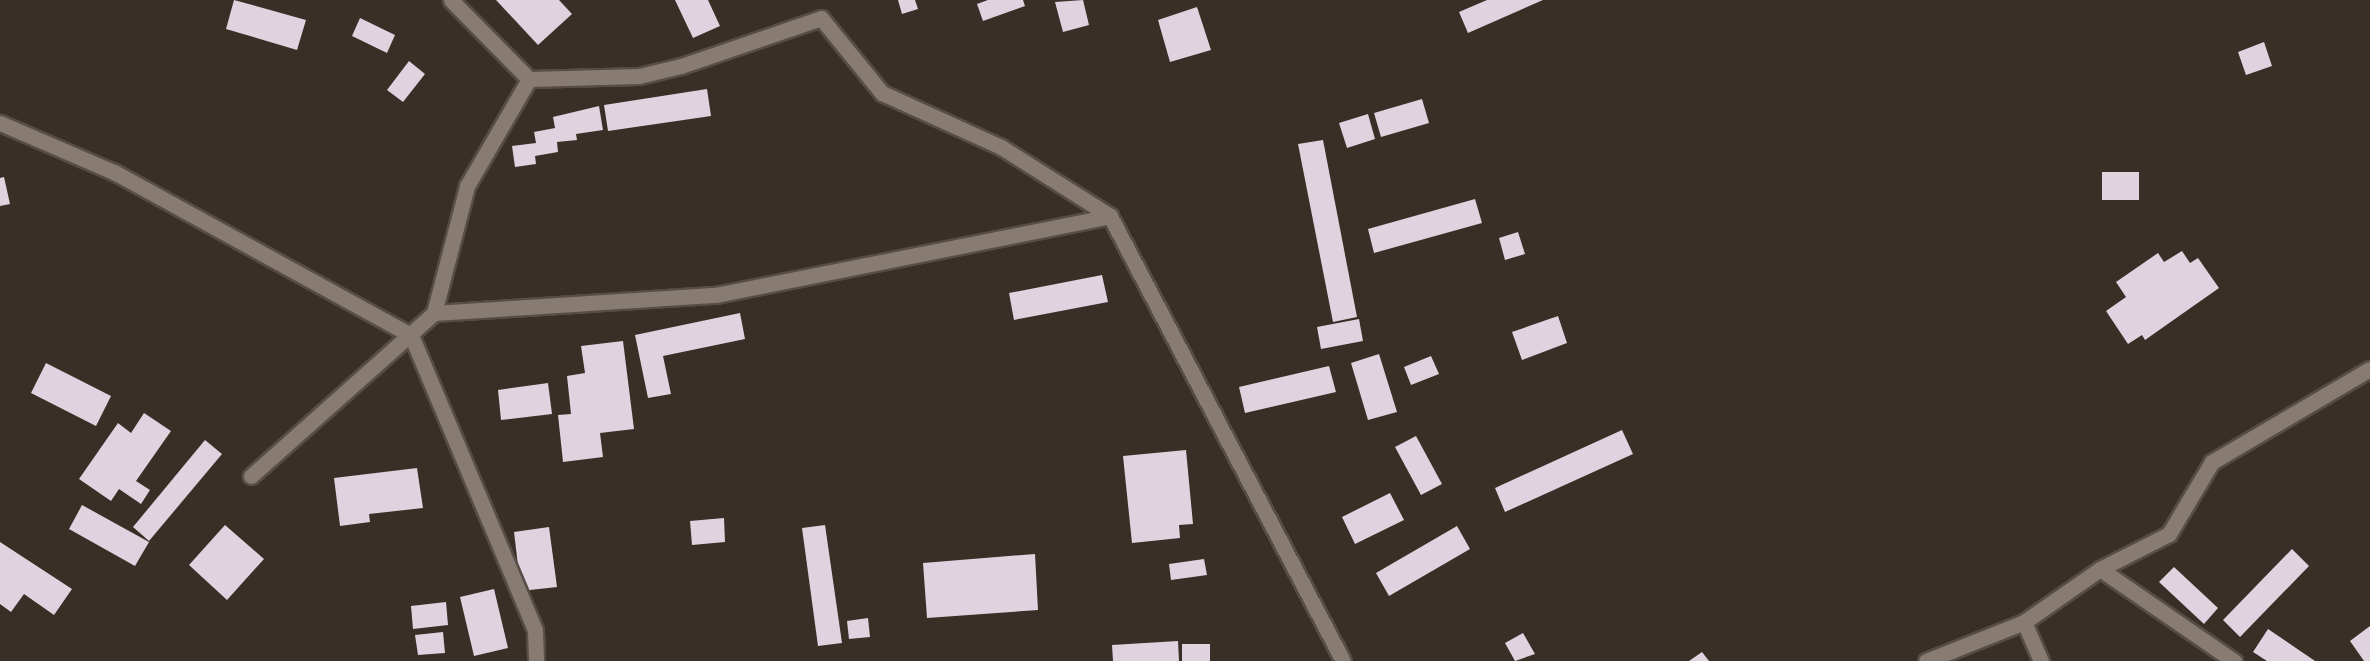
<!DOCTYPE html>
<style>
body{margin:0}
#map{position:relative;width:2370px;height:661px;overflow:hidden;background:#392f26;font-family:Arial,sans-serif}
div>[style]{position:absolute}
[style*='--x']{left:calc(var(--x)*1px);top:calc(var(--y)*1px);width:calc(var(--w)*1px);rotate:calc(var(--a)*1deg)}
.building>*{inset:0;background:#dfd3e0}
.roads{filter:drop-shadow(2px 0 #564d46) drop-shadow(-2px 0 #564d46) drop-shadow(0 2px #564d46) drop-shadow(0 -2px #564d46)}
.lane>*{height:15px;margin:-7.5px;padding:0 7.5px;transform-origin:7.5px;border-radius:7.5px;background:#887c72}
.street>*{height:15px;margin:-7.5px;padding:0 7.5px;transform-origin:7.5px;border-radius:7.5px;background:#887c72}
span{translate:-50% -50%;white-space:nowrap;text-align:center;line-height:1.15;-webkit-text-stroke:6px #1d1814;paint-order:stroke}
</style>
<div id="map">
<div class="building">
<i style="clip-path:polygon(234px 0,306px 20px,297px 50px,226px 29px)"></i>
<i style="clip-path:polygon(496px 0,559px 0,572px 14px,538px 45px)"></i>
<i style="clip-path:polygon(675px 0,708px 0,720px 26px,693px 38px)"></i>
<i style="clip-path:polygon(898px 0,915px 0,918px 9px,902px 14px)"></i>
<i style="clip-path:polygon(988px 0,1023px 0,1025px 6px,983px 21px,977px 4px)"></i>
<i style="clip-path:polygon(1083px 0,1089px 25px,1063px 32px,1055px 2px)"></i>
<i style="clip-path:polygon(1487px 0,1543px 0,1468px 33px,1459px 12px)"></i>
<i style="clip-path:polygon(1197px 7px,1211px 50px,1170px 62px,1158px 20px)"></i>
<i style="clip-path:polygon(360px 18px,395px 35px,387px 53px,352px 36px)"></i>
<i style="clip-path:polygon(2264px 42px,2272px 66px,2246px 75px,2238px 52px)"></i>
<i style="clip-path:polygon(409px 61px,425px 74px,403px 102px,387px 90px)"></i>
<i style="clip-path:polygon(707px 89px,711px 116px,608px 131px,604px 105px)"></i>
<i style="clip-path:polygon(1422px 99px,1429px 123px,1381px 137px,1374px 113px)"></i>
<i style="clip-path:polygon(599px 106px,603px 130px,576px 134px,577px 140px,557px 142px,558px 152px,535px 156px,536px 164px,515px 167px,512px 146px,536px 143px,534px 132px,555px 128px,553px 117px)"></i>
<i style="clip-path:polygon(1368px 114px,1375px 139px,1347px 148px,1339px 123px)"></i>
<i style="clip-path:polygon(1323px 140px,1357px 317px,1333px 322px,1298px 144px)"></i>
<i style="clip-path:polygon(2102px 172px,2139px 172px,2139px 200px,2102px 200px)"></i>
<i style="clip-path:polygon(4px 177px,10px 204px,0 206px,0 178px)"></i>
<i style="clip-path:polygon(1475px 199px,1482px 223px,1374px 253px,1368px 229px)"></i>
<i style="clip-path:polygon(1518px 232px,1525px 254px,1505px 260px,1499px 238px)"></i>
<i style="clip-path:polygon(2182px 251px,2190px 263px,2198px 258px,2219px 288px,2145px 340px,2142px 335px,2128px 344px,2106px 311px,2126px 297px,2116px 282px,2158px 253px,2164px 262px)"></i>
<i style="clip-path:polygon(1102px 275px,1108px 302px,1014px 320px,1009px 293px)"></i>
<i style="clip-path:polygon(740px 313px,745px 339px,663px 356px,671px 394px,648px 398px,635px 335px)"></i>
<i style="clip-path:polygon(1558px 316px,1567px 343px,1522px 360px,1512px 332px)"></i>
<i style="clip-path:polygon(1359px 319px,1363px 341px,1321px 349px,1317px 327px)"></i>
<i style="clip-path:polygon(623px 341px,634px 429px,600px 433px,603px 457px,563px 462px,558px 415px,571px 414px,567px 376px,585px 373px,581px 346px)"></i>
<i style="clip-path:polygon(1379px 354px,1397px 412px,1368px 420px,1351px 363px)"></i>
<i style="clip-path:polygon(1431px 356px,1439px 374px,1411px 385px,1404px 367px)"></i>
<i style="clip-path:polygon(46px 363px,111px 396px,96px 426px,31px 393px)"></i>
<i style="clip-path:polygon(1329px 366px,1336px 392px,1245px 413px,1239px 387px)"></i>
<i style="clip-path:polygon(548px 383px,552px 414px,501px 420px,498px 390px)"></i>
<i style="clip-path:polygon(144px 413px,171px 431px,136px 481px,150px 490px,141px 504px,119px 489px,111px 501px,79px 479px,118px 423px,131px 433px)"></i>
<i style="clip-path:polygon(1622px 430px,1633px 454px,1505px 512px,1495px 488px)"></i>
<i style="clip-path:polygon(1416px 436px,1442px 484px,1421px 495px,1395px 447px)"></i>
<i style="clip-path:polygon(205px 440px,222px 454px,149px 541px,133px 527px)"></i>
<i style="clip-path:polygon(1186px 450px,1193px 524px,1179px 525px,1180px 538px,1132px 543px,1123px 456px)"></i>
<i style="clip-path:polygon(417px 468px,423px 508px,369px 514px,370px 522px,340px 526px,334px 478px)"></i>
<i style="clip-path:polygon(1390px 493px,1404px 520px,1355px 544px,1342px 517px)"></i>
<i style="clip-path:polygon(82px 505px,149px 542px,135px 566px,69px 529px)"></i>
<i style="clip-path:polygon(724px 518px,725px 542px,692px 545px,690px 521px)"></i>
<i style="clip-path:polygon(225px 525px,264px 559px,227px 600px,189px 565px)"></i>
<i style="clip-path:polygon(825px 525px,842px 643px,818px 646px,802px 528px)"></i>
<i style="clip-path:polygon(1457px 526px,1470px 549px,1389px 596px,1376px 573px)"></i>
<i style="clip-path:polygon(549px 527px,557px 587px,521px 591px,514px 532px)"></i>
<i style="clip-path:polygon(0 542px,72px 589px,54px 615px,24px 594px,11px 612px,0 604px)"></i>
<i style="clip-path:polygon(2292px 549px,2309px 566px,2240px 637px,2223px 620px)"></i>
<i style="clip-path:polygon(1035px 554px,1038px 610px,927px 618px,923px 563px)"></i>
<i style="clip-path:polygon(1204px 559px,1207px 575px,1171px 580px,1169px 564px)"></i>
<i style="clip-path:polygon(2174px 567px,2218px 608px,2204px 624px,2159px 582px)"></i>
<i style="clip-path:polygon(494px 589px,508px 648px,474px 656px,460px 597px)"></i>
<i style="clip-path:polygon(446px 602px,448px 625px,413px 629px,411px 606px)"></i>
<i style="clip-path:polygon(868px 618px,870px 637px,849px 639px,847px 621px)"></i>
<i style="clip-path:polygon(2370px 626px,2370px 661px,2364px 661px,2350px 641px)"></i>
<i style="clip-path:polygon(2268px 629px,2315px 661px,2267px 661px,2253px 652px)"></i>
<i style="clip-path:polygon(443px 632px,445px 653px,418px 655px,415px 635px)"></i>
<i style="clip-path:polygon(1523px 633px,1535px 654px,1515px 661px,1505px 643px)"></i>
<i style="clip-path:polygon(1178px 641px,1179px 661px,1113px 661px,1112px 645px)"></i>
<i style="clip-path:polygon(1182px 644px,1210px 644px,1210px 661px,1182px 661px)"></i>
<i style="clip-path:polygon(1702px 652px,1709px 661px,1689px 661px)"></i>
</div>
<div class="roads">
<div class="lane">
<i style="--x:451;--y:0;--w:111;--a:45.4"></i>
<i style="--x:434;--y:313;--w:131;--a:-75.4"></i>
<i style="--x:467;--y:186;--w:124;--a:-59.9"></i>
<i style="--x:529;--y:79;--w:110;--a:-1.6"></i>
<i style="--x:639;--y:76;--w:43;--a:-13.4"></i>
<i style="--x:681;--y:66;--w:148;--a:-18.9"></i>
</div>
<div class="street">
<i style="--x:821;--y:18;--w:97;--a:50.9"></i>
<i style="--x:882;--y:93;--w:131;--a:24.4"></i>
<i style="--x:1001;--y:147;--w:129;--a:32.3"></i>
<i style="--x:1110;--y:216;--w:502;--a:62.36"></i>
<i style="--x:0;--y:123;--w:124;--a:23.3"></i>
<i style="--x:114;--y:172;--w:339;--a:28.8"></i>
<i style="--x:411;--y:335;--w:320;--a:67.2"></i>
<i style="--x:535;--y:630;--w:31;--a:88"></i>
<i style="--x:251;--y:476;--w:245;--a:-41.7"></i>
<i style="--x:434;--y:313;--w:283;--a:-3.7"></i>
<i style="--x:716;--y:295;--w:402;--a:-11.3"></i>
<i style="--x:2100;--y:569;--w:163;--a:34.5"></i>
<i style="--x:2024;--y:622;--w:43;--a:66.4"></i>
<i style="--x:1926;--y:661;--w:105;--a:-21.7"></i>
<i style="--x:2024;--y:622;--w:93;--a:-34.9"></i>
<i style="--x:2100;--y:569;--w:77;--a:-26.9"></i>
<i style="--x:2169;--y:534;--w:84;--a:-59.2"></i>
<i style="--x:2212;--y:462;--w:183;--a:-30.5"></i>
</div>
</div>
</div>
